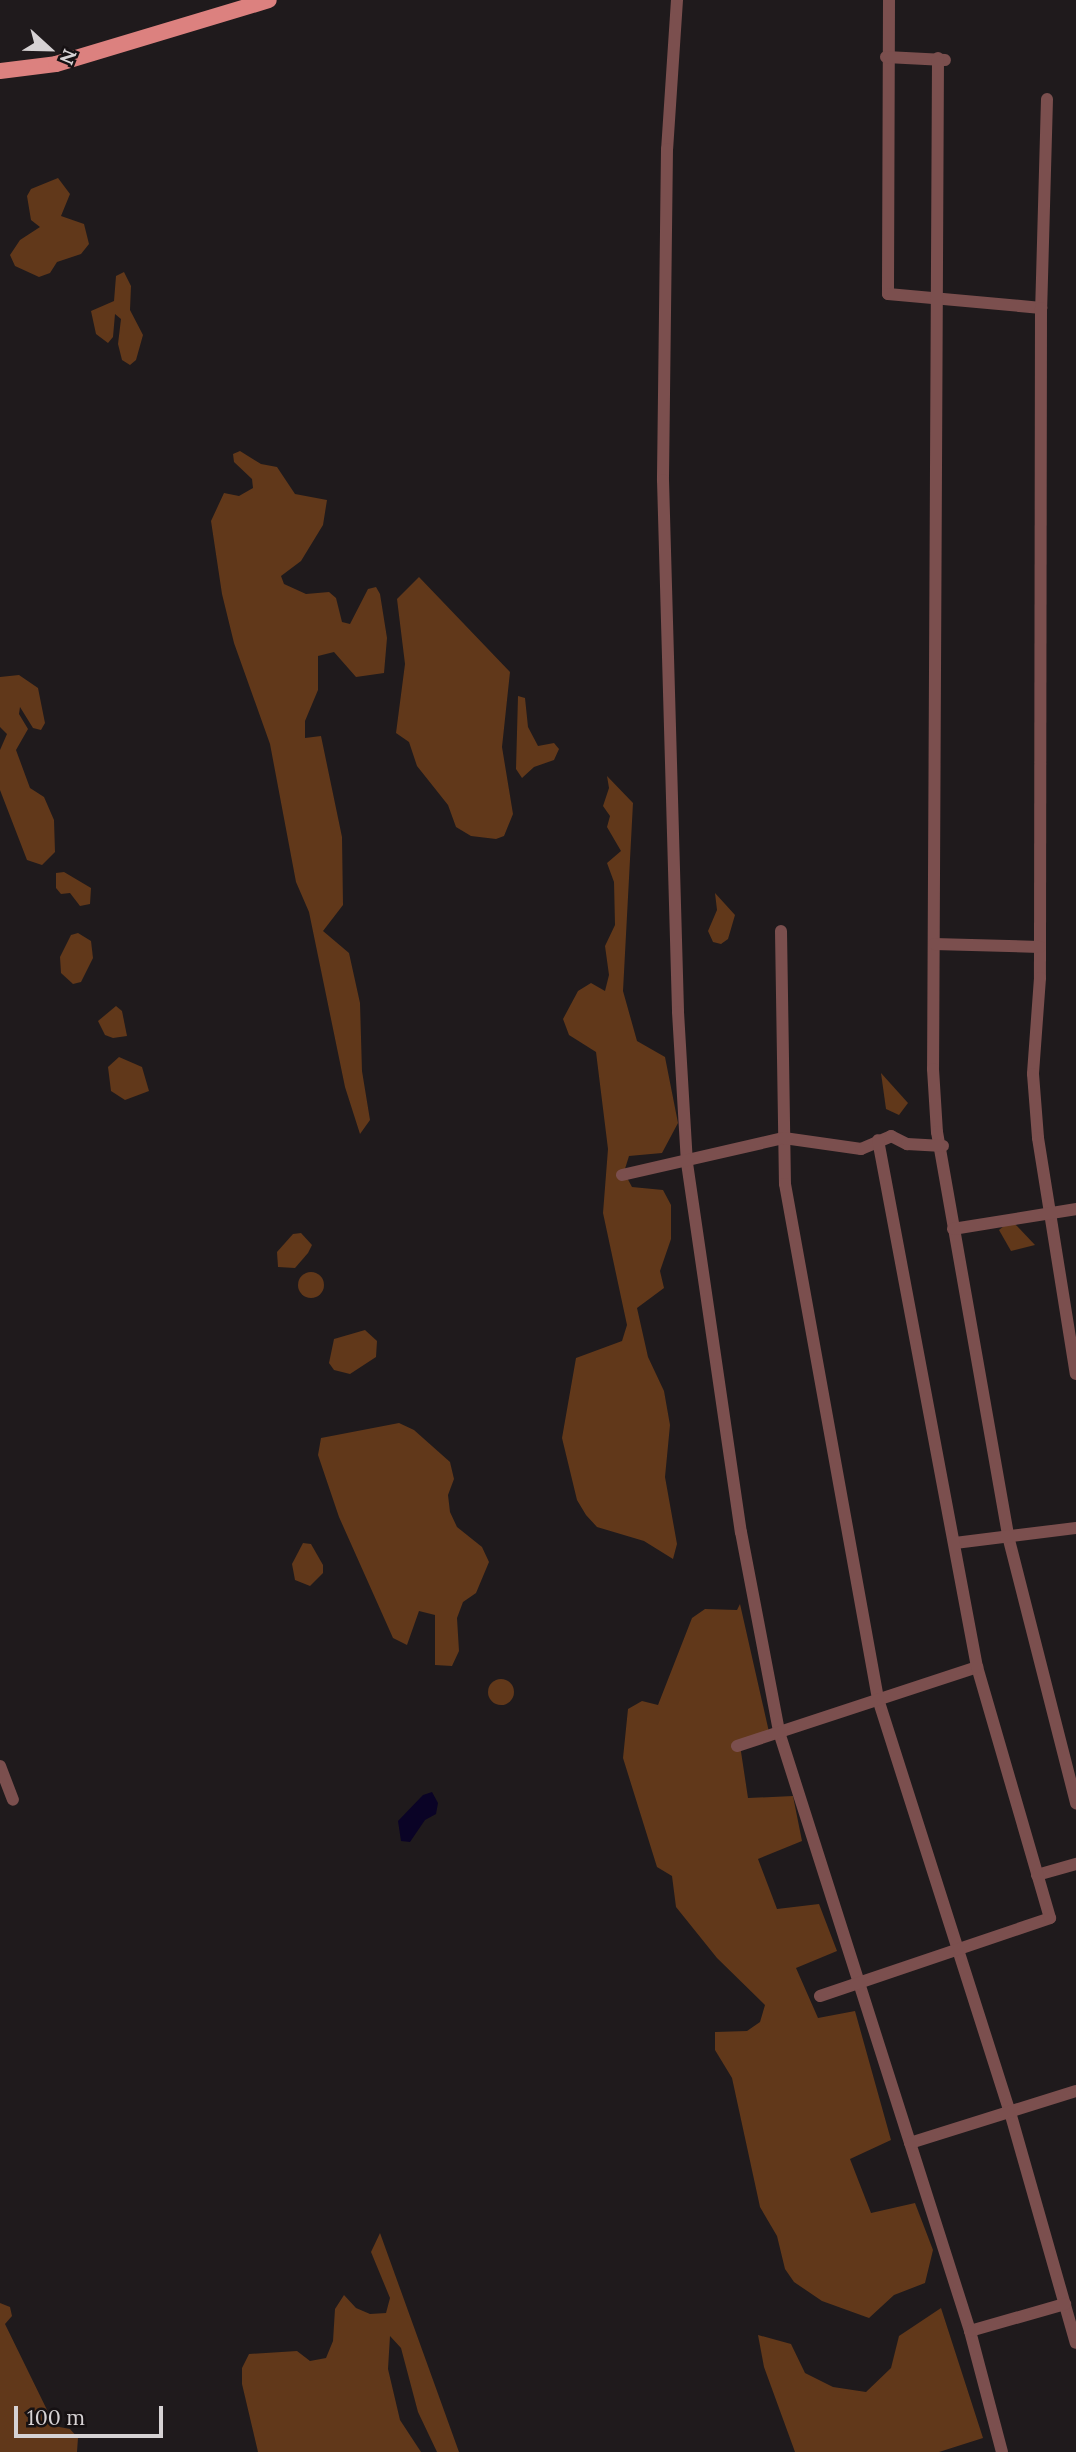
<!DOCTYPE html>
<style>
body{margin:0}
#map{position:relative;width:1076px;height:2452px;overflow:hidden;background:#1f1a1c;font-family:Lora,serif}
div>[style]{position:absolute}
[style*='--x']{left:calc(var(--x)*1px);top:calc(var(--y)*1px);width:calc(var(--w)*1px);rotate:calc(var(--a)*1deg)}
.forest>*{inset:0;background:#61381a}
.round{border-radius:50%}
.water>*{inset:0;background:#0a0326}
.minor>*{height:12px;margin:-6px;padding:0 6px;transform-origin:6px;border-radius:6px;background:#7b4f4e}
.major>*{height:16px;margin:-8px;padding:0 8px;transform-origin:8px;border-radius:8px;background:#dc817f}
span{translate:-50% -50%;white-space:nowrap;text-align:center;line-height:1.15;-webkit-text-stroke:5px #161113;paint-order:stroke}
.north{position:absolute;left:14px;top:14px;width:70px;height:70px;-webkit-text-stroke:5px #161113;paint-order:stroke;rotate:112deg;font-size:19px;font-weight:700;line-height:28px;text-align:center;color:#d6d2d4}
.north::after{content:'';display:block;margin:auto;width:24px;height:32px;background:#d6d2d4;clip-path:polygon(50% 0,100% 100%,50% 72%,0 100%)}
.scale{position:absolute;left:14px;top:2406px;width:149px;height:32px;box-sizing:border-box;border:4px solid #d6d2d4;border-top:0;padding-left:9px;font-size:21px;line-height:24px;white-space:nowrap;color:#d6d2d4;-webkit-text-stroke:5px #161113;paint-order:stroke}
</style>
<div id="map">
<div class="forest">
<i style="clip-path:polygon(58px 178px,70px 194px,61px 216px,84px 224px,89px 244px,81px 254px,57px 262px,50px 273px,39px 277px,15px 266px,10px 255px,20px 240px,40px 227px,31px 220px,27px 196px,31px 189px)"></i>
<i style="clip-path:polygon(124px 272px,131px 286px,130px 310px,143px 335px,136px 360px,130px 365px,122px 360px,118px 344px,121px 319px,115px 314px,113px 337px,108px 343px,96px 334px,91px 311px,114px 301px,116px 276px)"></i>
<i style="clip-path:polygon(240px 451px,261px 464px,277px 467px,295px 494px,327px 500px,323px 525px,301px 561px,281px 576px,284px 584px,306px 594px,329px 592px,336px 598px,342px 622px,350px 624px,368px 589px,376px 587px,380px 594px,387px 638px,384px 673px,356px 677px,334px 652px,318px 656px,318px 690px,305px 721px,305px 738px,321px 736px,342px 837px,343px 905px,323px 931px,349px 953px,360px 1003px,362px 1071px,370px 1120px,360px 1134px,345px 1087px,309px 912px,296px 882px,270px 744px,234px 643px,222px 594px,211px 521px,224px 493px,239px 496px,253px 488px,252px 479px,234px 462px,233px 454px)"></i>
<i style="clip-path:polygon(419px 577px,510px 672px,502px 747px,513px 814px,504px 836px,496px 839px,471px 836px,456px 827px,448px 805px,417px 766px,409px 742px,396px 733px,405px 664px,397px 599px)"></i>
<i style="clip-path:polygon(19px 675px,38px 688px,45px 723px,41px 730px,33px 728px,20px 707px,19px 714px,28px 729px,16px 750px,30px 788px,44px 797px,54px 820px,55px 852px,42px 865px,27px 860px,0 790px,0 750px,7px 734px,0 727px,0 677px)"></i>
<i style="clip-path:polygon(518px 696px,525px 698px,528px 727px,538px 746px,554px 743px,559px 749px,554px 760px,534px 767px,522px 778px,516px 769px)"></i>
<i style="clip-path:polygon(607px 776px,633px 803px,623px 991px,637px 1041px,665px 1057px,678px 1123px,662px 1153px,629px 1156px,624px 1172px,632px 1187px,663px 1190px,671px 1205px,671px 1239px,660px 1271px,664px 1288px,637px 1308px,648px 1357px,664px 1391px,670px 1425px,665px 1477px,677px 1544px,673px 1559px,644px 1541px,597px 1527px,586px 1515px,577px 1500px,562px 1438px,576px 1358px,622px 1341px,627px 1325px,603px 1213px,608px 1149px,596px 1052px,569px 1035px,563px 1019px,578px 991px,591px 983px,605px 991px,609px 975px,605px 946px,615px 925px,614px 882px,607px 863px,621px 851px,607px 827px,610px 816px,603px 806px,609px 788px)"></i>
<i style="clip-path:polygon(64px 872px,91px 888px,90px 904px,80px 906px,70px 893px,61px 894px,56px 888px,56px 873px)"></i>
<i style="clip-path:polygon(715px 893px,735px 915px,728px 939px,721px 944px,713px 942px,708px 931px,717px 910px)"></i>
<i style="clip-path:polygon(78px 933px,91px 941px,93px 958px,81px 982px,73px 984px,61px 973px,60px 957px,71px 935px)"></i>
<i style="clip-path:polygon(116px 1006px,122px 1011px,127px 1036px,113px 1038px,105px 1035px,98px 1021px)"></i>
<i style="clip-path:polygon(119px 1057px,142px 1067px,149px 1091px,125px 1100px,111px 1091px,108px 1067px)"></i>
<i style="clip-path:polygon(881px 1073px,908px 1103px,899px 1115px,886px 1109px)"></i>
<i style="clip-path:polygon(1010px 1221px,1017px 1226px,1035px 1245px,1011px 1251px,999px 1230px)"></i>
<i style="clip-path:polygon(301px 1233px,312px 1245px,308px 1253px,295px 1268px,278px 1267px,277px 1252px,293px 1234px)"></i>
<i class="round" style="left:298px;top:1272px;width:26px;height:26px"></i>
<i style="clip-path:polygon(365px 1330px,377px 1341px,376px 1357px,350px 1374px,334px 1370px,329px 1363px,334px 1339px)"></i>
<i style="clip-path:polygon(399px 1423px,414px 1430px,450px 1462px,454px 1479px,448px 1495px,450px 1512px,457px 1527px,482px 1547px,489px 1562px,476px 1593px,463px 1602px,457px 1618px,459px 1651px,452px 1666px,435px 1665px,435px 1615px,419px 1611px,407px 1645px,393px 1638px,339px 1517px,318px 1455px,321px 1438px)"></i>
<i style="clip-path:polygon(303px 1543px,311px 1544px,323px 1565px,323px 1573px,310px 1586px,295px 1580px,292px 1564px)"></i>
<i style="clip-path:polygon(740px 1604px,769px 1732px,740px 1745px,748px 1798px,793px 1796px,802px 1841px,758px 1859px,777px 1909px,819px 1904px,837px 1951px,796px 1968px,818px 2018px,855px 2011px,891px 2140px,850px 2159px,871px 2213px,915px 2203px,933px 2250px,925px 2283px,894px 2295px,869px 2318px,822px 2301px,794px 2282px,785px 2269px,777px 2236px,760px 2207px,732px 2078px,715px 2050px,715px 2032px,747px 2031px,760px 2022px,765px 2005px,717px 1958px,676px 1907px,672px 1876px,657px 1867px,623px 1758px,628px 1709px,642px 1701px,658px 1705px,692px 1618px,705px 1609px,737px 1610px)"></i>
<i class="round" style="left:488px;top:1679px;width:26px;height:26px"></i>
<i style="clip-path:polygon(380px 2233px,459px 2452px,437px 2452px,418px 2412px,401px 2348px,390px 2336px,388px 2369px,400px 2420px,421px 2452px,258px 2452px,242px 2384px,242px 2368px,249px 2354px,297px 2351px,310px 2361px,326px 2358px,333px 2341px,335px 2309px,344px 2295px,356px 2308px,370px 2314px,386px 2313px,390px 2298px,371px 2252px)"></i>
<i style="clip-path:polygon(0 2303px,10px 2307px,12px 2316px,5px 2324px,50px 2416px,54px 2426px,70px 2429px,78px 2438px,77px 2452px,0 2452px)"></i>
<i style="clip-path:polygon(941px 2308px,983px 2438px,939px 2452px,795px 2452px,764px 2367px,758px 2335px,791px 2344px,805px 2373px,833px 2387px,866px 2392px,891px 2368px,899px 2336px)"></i>
</div>
<div class="water">
<i style="clip-path:polygon(432px 1792px,438px 1803px,436px 1814px,425px 1820px,410px 1842px,401px 1841px,398px 1821px,423px 1795px)"></i>
</div>
<div class="minor">
<i style="--x:677;--y:0;--w:149;--a:93.8"></i>
<i style="--x:667;--y:149;--w:331;--a:90.7"></i>
<i style="--x:663;--y:480;--w:532;--a:88.38"></i>
<i style="--x:678;--y:1012;--w:151;--a:86.6"></i>
<i style="--x:687;--y:1163;--w:373;--a:81.7"></i>
<i style="--x:741;--y:1532;--w:204;--a:79.2"></i>
<i style="--x:779;--y:1732;--w:629;--a:72.31"></i>
<i style="--x:970;--y:2331;--w:125;--a:75.2"></i>
<i style="--x:889;--y:0;--w:294;--a:90.2"></i>
<i style="--x:888;--y:294;--w:154;--a:5.2"></i>
<i style="--x:886;--y:57;--w:59;--a:2.9"></i>
<i style="--x:938;--y:58;--w:1011;--a:90.28"></i>
<i style="--x:933;--y:1069;--w:63;--a:86.4"></i>
<i style="--x:937;--y:1132;--w:410;--a:80"></i>
<i style="--x:1008;--y:1536;--w:276;--a:75.7"></i>
<i style="--x:1047;--y:99;--w:209;--a:91.6"></i>
<i style="--x:1041;--y:308;--w:670;--a:90.09"></i>
<i style="--x:1040;--y:978;--w:96;--a:94.2"></i>
<i style="--x:1033;--y:1074;--w:64;--a:85.5"></i>
<i style="--x:1038;--y:1138;--w:239;--a:80.9"></i>
<i style="--x:781;--y:931;--w:253;--a:89.1"></i>
<i style="--x:785;--y:1184;--w:523;--a:79.76"></i>
<i style="--x:878;--y:1699;--w:434;--a:72.3"></i>
<i style="--x:1010;--y:2112;--w:240;--a:74.1"></i>
<i style="--x:934;--y:944;--w:106;--a:1.6"></i>
<i style="--x:622;--y:1175;--w:166;--a:-12.9"></i>
<i style="--x:784;--y:1138;--w:78;--a:8.1"></i>
<i style="--x:861;--y:1149;--w:33;--a:-23"></i>
<i style="--x:891;--y:1136;--w:18;--a:27"></i>
<i style="--x:907;--y:1144;--w:36;--a:3"></i>
<i style="--x:953;--y:1229;--w:125;--a:-9.2"></i>
<i style="--x:955;--y:1543;--w:122;--a:-7.1"></i>
<i style="--x:737;--y:1746;--w:253;--a:-18.2"></i>
<i style="--x:0;--y:1766;--w:36;--a:69"></i>
<i style="--x:1037;--y:1875;--w:41;--a:-15.8"></i>
<i style="--x:820;--y:1996;--w:243;--a:-18.7"></i>
<i style="--x:1050;--y:1918;--w:261;--a:-106.2"></i>
<i style="--x:977;--y:1667;--w:536;--a:-100.64"></i>
<i style="--x:910;--y:2143;--w:174;--a:-17.4"></i>
<i style="--x:970;--y:2331;--w:99;--a:-15.9"></i>
</div>
<div class="major">
<i style="--x:0;--y:71;--w:56;--a:-7.1"></i>
<i style="--x:56;--y:64;--w:222;--a:-16.7"></i>
</div>
<div class="north">N</div>
<div class="scale">100 m</div>
</div>
